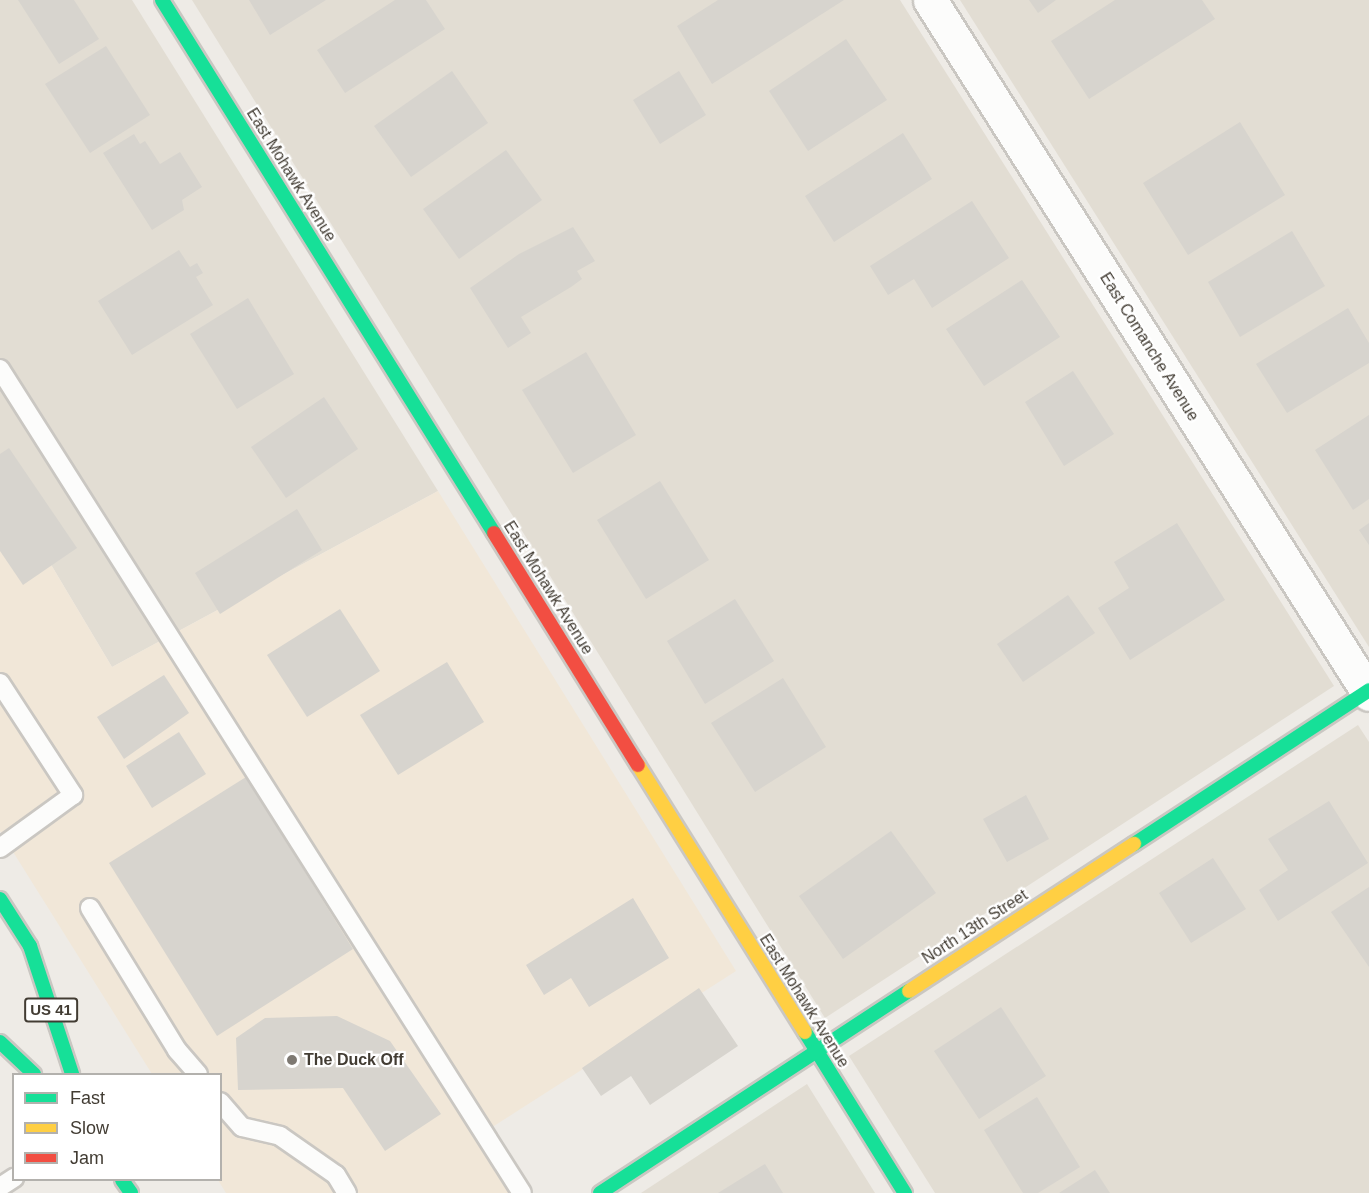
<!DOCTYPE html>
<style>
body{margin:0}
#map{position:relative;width:1369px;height:1193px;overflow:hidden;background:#eeebe6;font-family:Arial,sans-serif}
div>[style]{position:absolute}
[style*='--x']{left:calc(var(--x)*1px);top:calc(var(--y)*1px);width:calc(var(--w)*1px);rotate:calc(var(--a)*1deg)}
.residential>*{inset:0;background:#e2ddd3}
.commercial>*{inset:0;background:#f1e7d8}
.building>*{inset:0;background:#d7d4ce}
.roads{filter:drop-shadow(2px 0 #cac7c2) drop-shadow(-2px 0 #cac7c2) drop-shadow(0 2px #cac7c2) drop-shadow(0 -2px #cac7c2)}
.lane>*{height:18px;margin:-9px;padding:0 9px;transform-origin:9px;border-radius:9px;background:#fcfcfb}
.street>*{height:33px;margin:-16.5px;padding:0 16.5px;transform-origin:16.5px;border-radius:16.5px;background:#fcfcfb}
.fast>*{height:14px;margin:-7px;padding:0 7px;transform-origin:7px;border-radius:7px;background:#16e098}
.slow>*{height:14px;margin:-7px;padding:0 7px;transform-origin:7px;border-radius:7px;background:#ffcf43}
.jam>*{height:14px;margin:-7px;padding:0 7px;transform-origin:7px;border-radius:7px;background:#f24e42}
.dots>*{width:16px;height:16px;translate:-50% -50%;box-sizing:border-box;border:3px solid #fff;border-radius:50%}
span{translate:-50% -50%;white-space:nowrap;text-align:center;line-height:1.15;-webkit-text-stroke:4.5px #fff;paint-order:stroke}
.shield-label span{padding:2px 4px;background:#fff;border:2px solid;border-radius:4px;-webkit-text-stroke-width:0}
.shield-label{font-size:15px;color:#423c33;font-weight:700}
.street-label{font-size:16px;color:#423c33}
.poi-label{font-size:16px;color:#423c33;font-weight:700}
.left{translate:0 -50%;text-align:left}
.legend{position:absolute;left:12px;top:1073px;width:210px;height:108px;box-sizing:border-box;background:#fff;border:2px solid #b3b1ad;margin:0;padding:8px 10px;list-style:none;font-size:18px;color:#423c33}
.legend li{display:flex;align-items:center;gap:12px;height:30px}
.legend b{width:30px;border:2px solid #b3b1ad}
</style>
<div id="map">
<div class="residential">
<i style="clip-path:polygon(0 0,132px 0,438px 491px,112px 667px,0 479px)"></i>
<i style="clip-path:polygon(192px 0,900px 0,1334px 686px,825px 1018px)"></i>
<i style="clip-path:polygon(960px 0,1369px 0,1369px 647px)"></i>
<i style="clip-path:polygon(1358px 725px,1369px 742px,1369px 1193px,935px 1193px,849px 1056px)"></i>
<i style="clip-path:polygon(807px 1084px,875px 1193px,641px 1193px)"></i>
</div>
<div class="commercial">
<i style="clip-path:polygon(0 479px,112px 667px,438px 491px,736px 971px,486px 1131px,521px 1193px,226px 1193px,218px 1180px,220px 1074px,152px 1074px,0 831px)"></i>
</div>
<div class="building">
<i style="clip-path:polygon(18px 0,74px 0,99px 39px,59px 64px)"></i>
<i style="clip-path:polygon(249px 0,326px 0,270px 35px)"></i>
<i style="clip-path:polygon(395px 0,426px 0,445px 29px,345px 93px,317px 50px)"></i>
<i style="clip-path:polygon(718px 0,844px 0,712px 84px,677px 26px)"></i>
<i style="clip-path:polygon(1029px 0,1056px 0,1038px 13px)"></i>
<i style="clip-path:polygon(1115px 0,1202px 0,1215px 19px,1089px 99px,1051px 41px)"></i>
<i style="clip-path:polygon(846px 39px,887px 100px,808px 151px,769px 91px)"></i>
<i style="clip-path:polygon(106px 46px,150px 115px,90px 153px,45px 84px)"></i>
<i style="clip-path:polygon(452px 71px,488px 123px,411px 177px,374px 126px)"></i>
<i style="clip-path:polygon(679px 71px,706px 115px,660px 144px,633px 100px)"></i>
<i style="clip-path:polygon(1240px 122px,1285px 195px,1188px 255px,1143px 183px)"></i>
<i style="clip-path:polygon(903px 133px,932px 179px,834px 242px,805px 196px)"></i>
<i style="clip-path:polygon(134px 134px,140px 144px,145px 141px,160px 164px,180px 152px,202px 187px,182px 200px,184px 210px,152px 230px,103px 153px)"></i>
<i style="clip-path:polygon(506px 150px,542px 200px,459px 259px,423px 209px)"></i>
<i style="clip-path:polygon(972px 201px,1009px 258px,932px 308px,914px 279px,888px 295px,870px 266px)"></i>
<i style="clip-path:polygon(573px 227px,595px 261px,577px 271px,582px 279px,571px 287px,521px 317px,531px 333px,508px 348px,470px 288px,519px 254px)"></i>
<i style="clip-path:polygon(1292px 231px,1325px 286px,1240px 337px,1208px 282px)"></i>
<i style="clip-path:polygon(179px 250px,190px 267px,197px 263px,203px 273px,196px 277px,213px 305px,132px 355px,98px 301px)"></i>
<i style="clip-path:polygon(1022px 280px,1060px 337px,984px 386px,946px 329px)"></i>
<i style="clip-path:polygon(248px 298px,294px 374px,237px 409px,190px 334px)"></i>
<i style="clip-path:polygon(1348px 308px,1369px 343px,1369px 363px,1287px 413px,1256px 364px)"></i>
<i style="clip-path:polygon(586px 352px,636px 435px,573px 473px,522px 390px)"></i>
<i style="clip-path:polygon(1073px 371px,1114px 434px,1064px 466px,1025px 402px)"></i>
<i style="clip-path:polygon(324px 397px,358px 449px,286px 498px,251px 447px)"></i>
<i style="clip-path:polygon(1369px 415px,1369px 499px,1353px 510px,1315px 450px)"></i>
<i style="clip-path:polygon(9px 448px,77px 548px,23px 585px,0 551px,0 454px)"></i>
<i style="clip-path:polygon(660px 481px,709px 560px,646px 599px,597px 520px)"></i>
<i style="clip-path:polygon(297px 509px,322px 550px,220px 614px,195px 573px)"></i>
<i style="clip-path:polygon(1177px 523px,1225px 600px,1130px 660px,1098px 608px,1129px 588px,1114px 562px)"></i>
<i style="clip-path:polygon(1369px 523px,1369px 545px,1359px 530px)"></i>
<i style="clip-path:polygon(1068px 595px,1095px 633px,1023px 682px,997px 644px)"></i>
<i style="clip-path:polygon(735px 599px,774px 661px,705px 704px,667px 641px)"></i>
<i style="clip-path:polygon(340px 609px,380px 671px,307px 717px,267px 655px)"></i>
<i style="clip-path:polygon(447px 662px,484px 722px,398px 775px,360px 715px)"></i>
<i style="clip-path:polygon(164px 675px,189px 713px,124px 759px,97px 717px)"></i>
<i style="clip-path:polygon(783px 678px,826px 747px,755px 792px,711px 723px)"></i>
<i style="clip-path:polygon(179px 732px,206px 774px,152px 808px,126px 766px)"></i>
<i style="clip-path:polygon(246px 777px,353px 949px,217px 1036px,109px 863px)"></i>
<i style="clip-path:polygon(1026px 795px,1049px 839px,1007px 862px,983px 819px)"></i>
<i style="clip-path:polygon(1329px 801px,1368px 863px,1278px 921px,1259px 890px,1288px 870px,1268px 839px)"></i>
<i style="clip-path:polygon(891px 831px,936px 893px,843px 959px,799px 896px)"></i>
<i style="clip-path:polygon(1213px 858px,1246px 909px,1191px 943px,1159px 893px)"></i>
<i style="clip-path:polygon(1369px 887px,1369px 967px,1331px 912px)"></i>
<i style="clip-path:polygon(633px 898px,669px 958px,589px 1007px,571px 978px,544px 995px,526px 965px)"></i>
<i style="clip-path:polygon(699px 988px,738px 1046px,650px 1105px,631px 1076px,601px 1096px,582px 1068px)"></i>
<i style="clip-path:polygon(1001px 1007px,1046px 1076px,979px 1119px,934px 1051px)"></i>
<i style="clip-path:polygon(337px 1016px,390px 1041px,441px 1114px,385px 1151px,343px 1088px,238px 1090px,236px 1038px,265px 1018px)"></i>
<i style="clip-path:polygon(1037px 1097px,1080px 1167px,1038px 1193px,1023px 1193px,984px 1130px)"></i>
<i style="clip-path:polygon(765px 1164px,783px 1193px,718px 1193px)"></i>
<i style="clip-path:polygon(1095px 1170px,1110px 1193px,1059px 1193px)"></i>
</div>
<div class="roads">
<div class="lane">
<i style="--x:0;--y:369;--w:975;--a:57.65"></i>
<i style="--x:0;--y:683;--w:134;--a:56.9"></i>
<i style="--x:73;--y:795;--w:90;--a:144"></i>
<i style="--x:90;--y:908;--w:167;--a:58.5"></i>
<i style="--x:177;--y:1050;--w:32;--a:49"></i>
<i style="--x:220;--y:1102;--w:33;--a:49"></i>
<i style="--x:242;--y:1127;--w:39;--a:13"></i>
<i style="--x:280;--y:1136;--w:68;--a:34.9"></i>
<i style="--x:336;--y:1175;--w:21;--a:59"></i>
<i style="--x:0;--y:1187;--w:17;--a:-33"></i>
</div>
<div class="street">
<i style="--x:930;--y:0;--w:821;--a:57.68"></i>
</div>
<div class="fast">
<i style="--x:162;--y:0;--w:628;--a:58.08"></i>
<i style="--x:1134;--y:844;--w:281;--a:-33.2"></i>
<i style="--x:0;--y:899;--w:56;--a:57.4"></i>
<i style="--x:30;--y:946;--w:135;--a:71.8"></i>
<i style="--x:805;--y:1032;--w:190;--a:58.2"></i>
<i style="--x:0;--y:1042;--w:47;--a:43.3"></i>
<i style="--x:122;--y:1180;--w:16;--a:55"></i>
<i style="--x:600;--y:1193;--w:369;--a:-33.2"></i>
</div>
<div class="slow">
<i style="--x:638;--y:765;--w:315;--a:58"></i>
<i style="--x:909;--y:991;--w:269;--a:-33.2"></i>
</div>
<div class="jam">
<i style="--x:494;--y:533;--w:273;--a:58.2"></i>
</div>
</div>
<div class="dots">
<i style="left:292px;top:1060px;background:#7e7972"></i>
</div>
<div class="shield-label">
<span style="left:51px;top:1010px">US 41</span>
</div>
<div class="street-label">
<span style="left:291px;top:175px;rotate:58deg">East Mohawk Avenue</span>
<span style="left:1149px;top:347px;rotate:58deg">East Comanche Avenue</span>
<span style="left:548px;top:588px;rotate:58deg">East Mohawk Avenue</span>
<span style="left:975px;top:927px;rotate:-33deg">North 13th Street</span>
<span style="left:804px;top:1001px;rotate:58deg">East Mohawk Avenue</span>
</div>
<div class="poi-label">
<span class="left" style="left:304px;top:1060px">The Duck Off</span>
</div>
<ul class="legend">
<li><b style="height:8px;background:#16e098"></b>Fast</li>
<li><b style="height:8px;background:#ffcf43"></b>Slow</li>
<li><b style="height:8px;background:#f24e42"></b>Jam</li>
</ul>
</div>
